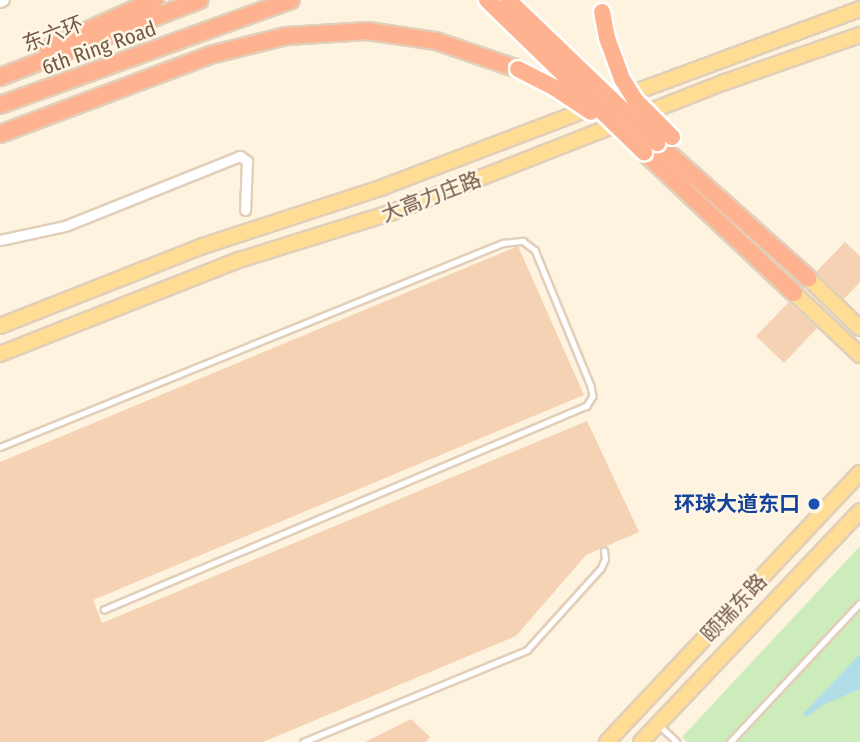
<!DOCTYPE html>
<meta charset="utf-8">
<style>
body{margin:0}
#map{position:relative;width:860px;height:742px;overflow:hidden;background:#fef3de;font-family:"Fira Sans Condensed","Noto Sans SC",sans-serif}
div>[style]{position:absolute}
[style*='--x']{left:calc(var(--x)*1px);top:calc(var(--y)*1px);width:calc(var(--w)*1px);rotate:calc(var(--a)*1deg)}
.green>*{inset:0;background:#cdecbc}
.water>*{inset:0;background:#b1dde8}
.building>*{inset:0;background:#f5d2b3}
.roads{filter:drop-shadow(2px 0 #e2cfba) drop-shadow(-2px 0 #e2cfba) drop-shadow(0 2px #e2cfba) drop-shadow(0 -2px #e2cfba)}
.service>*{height:4.5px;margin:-2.25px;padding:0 2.25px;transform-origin:2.25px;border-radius:2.25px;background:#fff}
.minor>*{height:9px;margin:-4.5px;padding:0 4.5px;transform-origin:4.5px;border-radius:4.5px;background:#fff}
.primary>*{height:14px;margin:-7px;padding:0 7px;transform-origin:7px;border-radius:7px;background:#ffdd94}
.motorway>*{height:16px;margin:-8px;padding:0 8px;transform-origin:8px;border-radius:8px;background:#feb28f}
.bridges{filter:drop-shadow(2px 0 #fff) drop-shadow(-2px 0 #fff) drop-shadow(0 2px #fff) drop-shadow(0 -2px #fff)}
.motorway-bridge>*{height:16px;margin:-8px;padding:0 8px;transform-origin:8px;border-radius:8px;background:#feb28f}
.dots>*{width:19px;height:19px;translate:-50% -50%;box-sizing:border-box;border:4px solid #fff7e6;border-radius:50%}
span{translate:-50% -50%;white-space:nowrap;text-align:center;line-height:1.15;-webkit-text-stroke:5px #fff7e6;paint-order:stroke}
.street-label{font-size:21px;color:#755945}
.transit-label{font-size:21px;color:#164399;font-weight:700}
.right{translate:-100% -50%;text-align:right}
</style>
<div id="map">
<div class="green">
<i style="clip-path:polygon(860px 546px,860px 742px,687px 742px,682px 737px)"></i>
</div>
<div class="water">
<i style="clip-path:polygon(860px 654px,860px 689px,823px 705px,807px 717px,803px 714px)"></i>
</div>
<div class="building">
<i style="clip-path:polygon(845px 242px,860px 256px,860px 282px,844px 299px,816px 272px)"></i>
<i style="clip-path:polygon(518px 246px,584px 395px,93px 600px,102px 623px,587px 421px,639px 532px,586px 555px,516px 636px,263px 742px,0 742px,0 462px)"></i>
<i style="clip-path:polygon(789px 302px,817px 328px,784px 363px,756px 336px)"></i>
<i style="clip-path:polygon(411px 719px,430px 737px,426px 742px,365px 742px)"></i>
</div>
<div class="roads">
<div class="service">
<i style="--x:0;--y:447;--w:543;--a:-22.08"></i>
<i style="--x:503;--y:243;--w:20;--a:-6"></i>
<i style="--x:523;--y:241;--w:15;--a:37"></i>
<i style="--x:535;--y:250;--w:147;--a:67.6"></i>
<i style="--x:591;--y:386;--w:10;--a:79"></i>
<i style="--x:593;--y:396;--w:12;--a:121"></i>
<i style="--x:587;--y:406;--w:524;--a:157.1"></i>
<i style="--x:660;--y:726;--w:23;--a:43"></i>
<i style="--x:303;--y:742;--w:242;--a:-22.3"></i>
<i style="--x:527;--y:650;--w:110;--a:-47.9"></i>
<i style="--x:601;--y:568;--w:10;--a:-66"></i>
<i style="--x:605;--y:559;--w:8;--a:-97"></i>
<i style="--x:730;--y:742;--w:190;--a:-46.9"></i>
</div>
<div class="minor">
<i style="--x:0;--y:2;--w:4;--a:-27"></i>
<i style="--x:0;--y:240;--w:66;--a:-12.2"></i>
<i style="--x:65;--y:226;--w:188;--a:-21.8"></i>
<i style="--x:240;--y:156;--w:9;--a:36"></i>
<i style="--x:247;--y:161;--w:49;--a:92.3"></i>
</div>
<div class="primary">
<i style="--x:622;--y:97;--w:254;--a:-20.3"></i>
<i style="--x:808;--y:278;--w:72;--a:43.9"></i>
<i style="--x:794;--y:293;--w:91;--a:43.2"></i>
<i style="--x:0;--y:326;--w:218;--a:-21.5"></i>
<i style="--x:203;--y:246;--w:189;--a:-18.1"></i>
<i style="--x:383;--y:187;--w:228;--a:-20.8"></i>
<i style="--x:0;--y:354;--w:257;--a:-21.5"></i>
<i style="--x:239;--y:260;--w:161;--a:-17.3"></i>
<i style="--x:393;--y:212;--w:357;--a:-21.4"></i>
<i style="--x:725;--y:82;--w:143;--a:-19.2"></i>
<i style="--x:607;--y:742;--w:369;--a:-46.8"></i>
<i style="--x:641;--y:742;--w:318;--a:-46.5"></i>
</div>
<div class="motorway">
<i style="--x:48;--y:48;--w:117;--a:-24.2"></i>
<i style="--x:0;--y:77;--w:214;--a:-21.1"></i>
<i style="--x:0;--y:105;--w:309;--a:-19.8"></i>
<i style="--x:0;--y:134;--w:224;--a:-20.6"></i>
<i style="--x:210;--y:55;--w:78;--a:-14"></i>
<i style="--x:286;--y:36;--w:82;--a:-3.5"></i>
<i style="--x:368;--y:31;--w:69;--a:8.4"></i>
<i style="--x:436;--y:41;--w:87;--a:18.9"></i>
<i style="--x:657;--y:143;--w:203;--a:41.8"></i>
<i style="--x:644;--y:152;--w:206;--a:43.2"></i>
</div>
</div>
<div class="bridges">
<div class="motorway-bridge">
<i style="--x:487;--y:0;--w:219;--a:44.1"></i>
<i style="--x:508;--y:0;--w:207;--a:43.8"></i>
<i style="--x:602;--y:12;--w:26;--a:79"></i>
<i style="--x:607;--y:38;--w:44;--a:69.9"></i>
<i style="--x:622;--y:79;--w:26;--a:58"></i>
<i style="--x:636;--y:101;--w:51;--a:45"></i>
<i style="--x:518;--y:69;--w:42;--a:27.2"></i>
<i style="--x:555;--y:88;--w:43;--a:33.7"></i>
</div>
</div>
<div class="dots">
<i style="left:814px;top:504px;background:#1a4fb4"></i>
</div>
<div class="street-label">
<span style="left:53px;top:34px;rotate:-21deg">东六环</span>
<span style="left:99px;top:48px;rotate:-20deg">6th Ring Road</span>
<span style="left:431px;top:197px;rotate:-21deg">大高力庄路</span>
<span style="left:734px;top:608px;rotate:-47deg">颐瑞东路</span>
</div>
<div class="transit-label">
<span class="right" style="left:800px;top:504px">环球大道东口</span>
</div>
</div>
